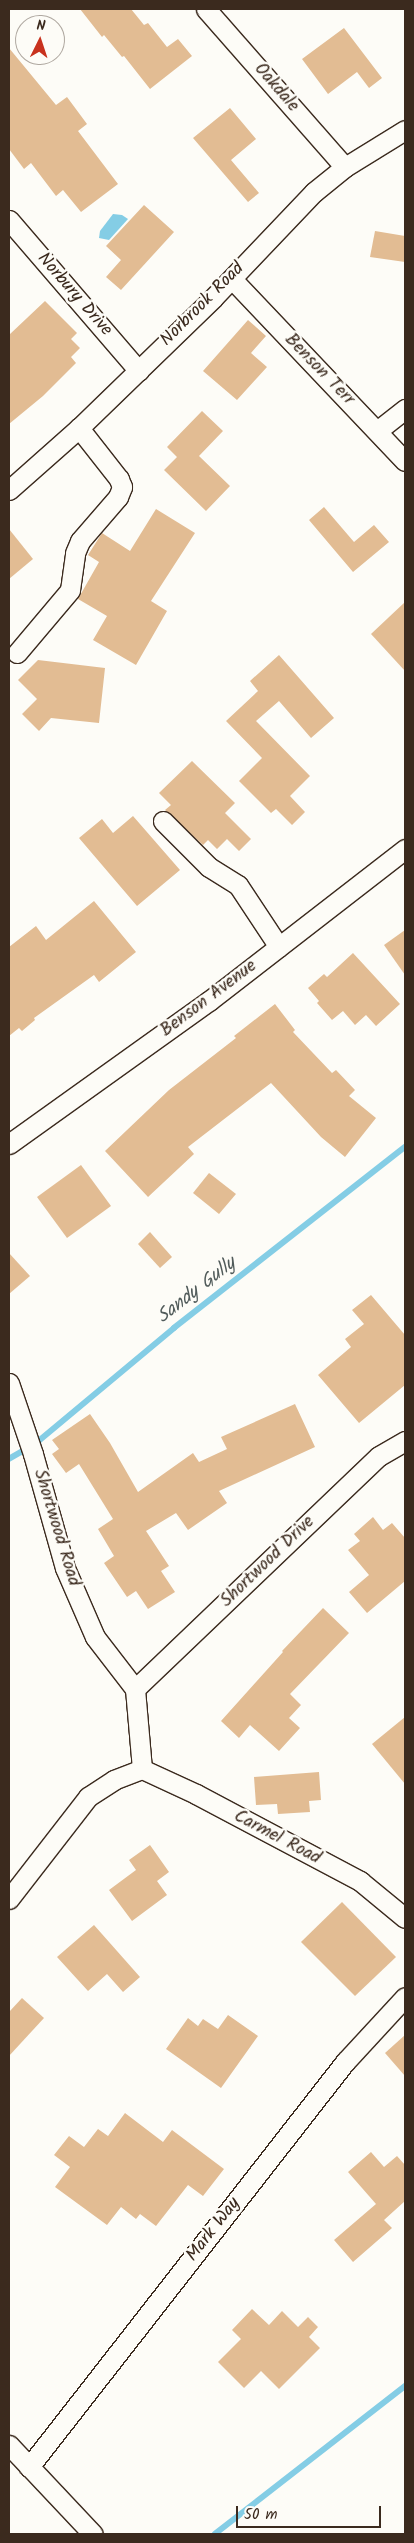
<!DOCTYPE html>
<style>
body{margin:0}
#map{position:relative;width:414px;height:2543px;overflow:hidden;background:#fdfcf7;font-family:Kalam,sans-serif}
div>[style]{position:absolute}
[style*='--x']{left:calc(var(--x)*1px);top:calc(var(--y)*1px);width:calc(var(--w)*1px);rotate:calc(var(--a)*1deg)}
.water>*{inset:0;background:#84cde5}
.stream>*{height:5.5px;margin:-2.75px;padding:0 2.75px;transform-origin:2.75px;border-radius:2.75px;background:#84cde5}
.building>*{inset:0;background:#e2bc93}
.roads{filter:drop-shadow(1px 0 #3b2a1e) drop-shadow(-1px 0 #3b2a1e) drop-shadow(0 1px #3b2a1e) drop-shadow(0 -1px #3b2a1e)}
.minor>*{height:19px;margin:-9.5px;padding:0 9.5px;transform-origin:9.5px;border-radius:9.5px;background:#fdfcf7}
span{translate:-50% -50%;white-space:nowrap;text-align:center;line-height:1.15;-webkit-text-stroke:5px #fdfcf7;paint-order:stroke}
.street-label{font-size:18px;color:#3b2a1e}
.water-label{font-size:19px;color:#515b5a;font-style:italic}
.frame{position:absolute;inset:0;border:10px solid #3b2a1e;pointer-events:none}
.north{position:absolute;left:15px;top:15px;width:50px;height:50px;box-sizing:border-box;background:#fdfcf7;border:1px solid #afa8a0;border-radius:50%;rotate:4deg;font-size:14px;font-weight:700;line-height:20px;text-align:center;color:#3b2a1e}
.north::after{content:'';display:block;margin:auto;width:18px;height:22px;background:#c8321e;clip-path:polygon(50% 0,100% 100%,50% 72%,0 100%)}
.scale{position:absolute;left:236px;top:2506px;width:145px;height:22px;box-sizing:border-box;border:2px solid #3b2a1e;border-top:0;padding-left:6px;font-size:15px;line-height:18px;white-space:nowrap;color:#3b2a1e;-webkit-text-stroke:4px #fdfcf7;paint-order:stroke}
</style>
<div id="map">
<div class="water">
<i style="clip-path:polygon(113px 214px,122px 215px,128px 219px,109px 240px,99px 238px,100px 231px)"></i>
</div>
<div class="stream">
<i style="--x:9;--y:1459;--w:30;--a:-30"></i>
<i style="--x:35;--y:1444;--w:181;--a:-39.8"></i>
<i style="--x:174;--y:1328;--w:293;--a:-38.1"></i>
<i style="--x:215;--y:2534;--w:241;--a:-37.9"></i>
</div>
<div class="building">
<i style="clip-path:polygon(80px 9px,131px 9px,144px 25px,148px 23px,167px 47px,178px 39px,192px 56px,150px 89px,124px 56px,122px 57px,104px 35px,102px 37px)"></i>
<i style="clip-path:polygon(344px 28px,382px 78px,369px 88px,357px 72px,328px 94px,302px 59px)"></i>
<i style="clip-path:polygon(9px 48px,56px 105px,67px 97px,87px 124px,78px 131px,118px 184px,81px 212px,63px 190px,56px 196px,31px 163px,24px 169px,9px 149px)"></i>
<i style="clip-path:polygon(230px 108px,256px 139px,231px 160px,259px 193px,248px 202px,193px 138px)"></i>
<i style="clip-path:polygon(144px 205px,174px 232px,121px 290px,106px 277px,121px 260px,106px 246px)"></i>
<i style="clip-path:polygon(375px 231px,405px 236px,405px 262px,370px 257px)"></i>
<i style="clip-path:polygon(45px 301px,77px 333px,71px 339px,80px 348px,71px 357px,76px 363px,43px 396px,9px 424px,9px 335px)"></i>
<i style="clip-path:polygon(248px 320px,266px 336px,251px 353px,267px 367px,237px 400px,203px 371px)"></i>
<i style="clip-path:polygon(202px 411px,223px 431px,199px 456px,230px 486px,206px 511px,164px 470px,177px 457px,167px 447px)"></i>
<i style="clip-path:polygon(324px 507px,354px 542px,374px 525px,389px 542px,353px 572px,309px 520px)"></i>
<i style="clip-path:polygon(156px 509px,195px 533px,151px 601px,167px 611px,136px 665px,93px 640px,107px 616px,78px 599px,99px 562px,88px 555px,102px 533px,130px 551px)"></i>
<i style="clip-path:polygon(9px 529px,33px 559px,9px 579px)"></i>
<i style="clip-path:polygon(405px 602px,405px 671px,371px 634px)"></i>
<i style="clip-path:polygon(279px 655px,334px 718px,311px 738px,279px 701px,256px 721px,310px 776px,290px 796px,305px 812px,292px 825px,276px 809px,271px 813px,239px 781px,262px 758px,226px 721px,258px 691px,250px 681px)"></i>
<i style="clip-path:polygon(38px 660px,105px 668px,99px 723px,51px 718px,39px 731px,22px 714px,37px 699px,18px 680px)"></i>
<i style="clip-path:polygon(192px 761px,235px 803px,225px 813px,251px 839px,239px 851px,227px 839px,217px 849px,208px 840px,203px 845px,165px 810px,171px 805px,159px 793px)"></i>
<i style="clip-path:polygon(133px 816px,180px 870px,137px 906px,79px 838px,102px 819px,113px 833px)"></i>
<i style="clip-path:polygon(94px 901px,136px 952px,99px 982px,94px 975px,34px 1018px,35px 1020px,22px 1031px,19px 1028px,9px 1036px,9px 947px,36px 926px,46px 940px)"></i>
<i style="clip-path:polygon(405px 930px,405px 975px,384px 945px)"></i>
<i style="clip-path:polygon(353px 953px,400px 1004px,376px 1026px,366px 1015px,355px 1025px,343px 1011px,332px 1020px,317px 1003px,319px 1001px,308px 988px,324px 974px,327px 977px)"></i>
<i style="clip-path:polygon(275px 1004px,295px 1030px,293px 1032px,332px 1073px,336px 1070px,355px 1090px,349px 1096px,376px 1118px,345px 1157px,321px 1137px,271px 1083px,188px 1147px,194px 1154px,148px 1197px,105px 1151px,169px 1090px,236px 1038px,234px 1036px)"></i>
<i style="clip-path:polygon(81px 1165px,111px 1206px,67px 1238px,37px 1197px)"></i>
<i style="clip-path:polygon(209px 1173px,236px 1194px,219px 1214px,193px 1193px)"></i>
<i style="clip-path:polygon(150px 1232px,172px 1257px,160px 1268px,138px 1244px)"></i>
<i style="clip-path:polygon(9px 1253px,30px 1276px,9px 1294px)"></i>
<i style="clip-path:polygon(371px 1295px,405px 1335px,405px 1385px,359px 1423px,318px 1375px,351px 1347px,345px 1339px,364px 1324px,352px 1310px)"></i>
<i style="clip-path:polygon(295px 1404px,315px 1447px,219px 1491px,227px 1503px,188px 1530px,176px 1513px,146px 1531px,169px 1566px,161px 1571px,175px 1592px,148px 1609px,136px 1591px,127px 1597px,104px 1563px,114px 1556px,98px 1529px,113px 1519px,79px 1464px,66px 1473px,52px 1454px,59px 1449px,52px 1440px,90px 1414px,110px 1443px,138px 1492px,193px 1453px,199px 1462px,227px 1449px,221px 1437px)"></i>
<i style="clip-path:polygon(373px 1517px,383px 1530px,392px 1523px,405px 1538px,405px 1581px,367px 1613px,349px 1592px,369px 1575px,348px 1550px,360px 1541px,354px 1534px)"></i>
<i style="clip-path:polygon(323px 1608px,349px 1633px,290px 1694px,301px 1705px,289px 1718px,300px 1728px,279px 1751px,250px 1725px,239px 1738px,221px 1721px,283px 1652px,282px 1651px)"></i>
<i style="clip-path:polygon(405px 1717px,405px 1784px,372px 1744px)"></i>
<i style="clip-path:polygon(319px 1772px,321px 1800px,309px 1801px,310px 1812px,278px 1814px,277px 1804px,256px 1805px,254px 1777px)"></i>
<i style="clip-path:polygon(150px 1845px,169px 1872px,157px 1881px,167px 1895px,132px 1921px,109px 1890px,136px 1870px,129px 1860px)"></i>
<i style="clip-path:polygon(342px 1902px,396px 1957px,355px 1996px,301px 1942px)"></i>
<i style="clip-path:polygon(94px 1925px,140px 1977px,123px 1992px,107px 1974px,88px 1991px,57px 1957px)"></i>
<i style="clip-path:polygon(22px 1998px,44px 2018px,9px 2056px,9px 2012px)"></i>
<i style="clip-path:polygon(228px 2015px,258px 2036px,221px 2088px,166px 2049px,188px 2018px,198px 2026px,203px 2019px,218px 2029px)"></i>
<i style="clip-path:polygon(405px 2035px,405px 2076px,385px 2053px)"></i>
<i style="clip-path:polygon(125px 2113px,163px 2142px,172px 2130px,224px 2169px,203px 2196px,188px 2185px,156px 2226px,140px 2214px,136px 2219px,121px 2207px,107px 2225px,55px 2187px,70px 2167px,54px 2155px,69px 2136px,84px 2147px,98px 2129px,108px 2136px)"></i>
<i style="clip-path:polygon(371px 2152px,384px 2167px,397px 2156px,405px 2165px,405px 2201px,384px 2220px,392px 2228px,353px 2262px,334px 2240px,376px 2204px,348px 2172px)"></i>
<i style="clip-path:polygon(252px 2309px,269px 2325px,282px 2311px,298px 2327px,308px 2317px,318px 2327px,309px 2337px,320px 2348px,279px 2389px,261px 2371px,244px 2388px,218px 2362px,241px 2339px,232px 2330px)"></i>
</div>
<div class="roads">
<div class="minor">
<i style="--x:206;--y:9;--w:210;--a:48.7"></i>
<i style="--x:9;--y:220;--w:199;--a:49.3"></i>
<i style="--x:232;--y:279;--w:251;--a:46.5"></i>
<i style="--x:377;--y:431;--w:36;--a:-38"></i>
<i style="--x:9;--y:490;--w:94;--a:-41.5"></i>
<i style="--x:79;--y:428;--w:187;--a:-44.1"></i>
<i style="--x:213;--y:298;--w:146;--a:-46.4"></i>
<i style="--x:314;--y:192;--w:40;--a:-39"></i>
<i style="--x:345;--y:167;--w:70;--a:-31.7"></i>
<i style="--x:17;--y:653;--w:82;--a:-49.9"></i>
<i style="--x:70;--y:590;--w:37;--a:-82"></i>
<i style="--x:75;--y:553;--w:13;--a:-67"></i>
<i style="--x:80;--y:541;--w:58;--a:-49.2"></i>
<i style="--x:118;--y:497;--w:11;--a:-68"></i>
<i style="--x:122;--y:487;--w:9;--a:-111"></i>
<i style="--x:119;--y:479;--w:65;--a:-128.1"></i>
<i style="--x:163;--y:821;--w:65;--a:45"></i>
<i style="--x:209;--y:867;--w:34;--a:32"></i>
<i style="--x:238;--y:885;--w:74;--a:56.5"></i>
<i style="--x:9;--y:1144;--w:246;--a:-35.6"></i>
<i style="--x:209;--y:1001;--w:248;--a:-37.8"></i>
<i style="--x:9;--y:1383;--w:75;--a:71.3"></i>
<i style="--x:33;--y:1454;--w:118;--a:74.3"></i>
<i style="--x:65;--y:1568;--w:75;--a:66.5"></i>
<i style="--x:95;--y:1637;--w:66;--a:52.4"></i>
<i style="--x:135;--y:1689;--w:80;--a:85"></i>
<i style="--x:142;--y:1769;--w:30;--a:159"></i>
<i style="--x:114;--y:1780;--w:31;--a:147"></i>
<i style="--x:88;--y:1797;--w:129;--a:127.8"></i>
<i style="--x:135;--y:1689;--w:337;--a:-43.7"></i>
<i style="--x:379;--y:1456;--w:30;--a:-30"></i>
<i style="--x:142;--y:1769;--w:60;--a:24.8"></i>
<i style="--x:196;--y:1794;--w:186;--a:27.9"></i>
<i style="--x:360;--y:1881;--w:58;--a:39.4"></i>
<i style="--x:9;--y:2445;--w:122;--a:46.7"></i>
<i style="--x:29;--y:2467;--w:514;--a:-52.04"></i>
<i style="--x:345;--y:2062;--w:88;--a:-47.3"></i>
</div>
</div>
<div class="street-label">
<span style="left:276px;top:88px;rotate:49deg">Oakdale</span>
<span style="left:74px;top:295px;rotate:49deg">Norbury Drive</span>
<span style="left:203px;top:305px;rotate:-45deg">Norbrook Road</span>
<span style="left:319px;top:370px;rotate:46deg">Benson Terr</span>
<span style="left:209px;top:999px;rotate:-37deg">Benson Avenue</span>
<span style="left:56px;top:1528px;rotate:73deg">Shortwood Road</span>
<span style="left:268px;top:1562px;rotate:-44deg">Shortwood Drive</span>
<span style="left:277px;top:1838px;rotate:28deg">Carmel Road</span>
<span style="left:214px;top:2230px;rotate:-52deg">Mark Way</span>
</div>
<div class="water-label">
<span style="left:197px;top:1291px;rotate:-38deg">Sandy Gully</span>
</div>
<div class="frame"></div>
<div class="north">N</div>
<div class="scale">50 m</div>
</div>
